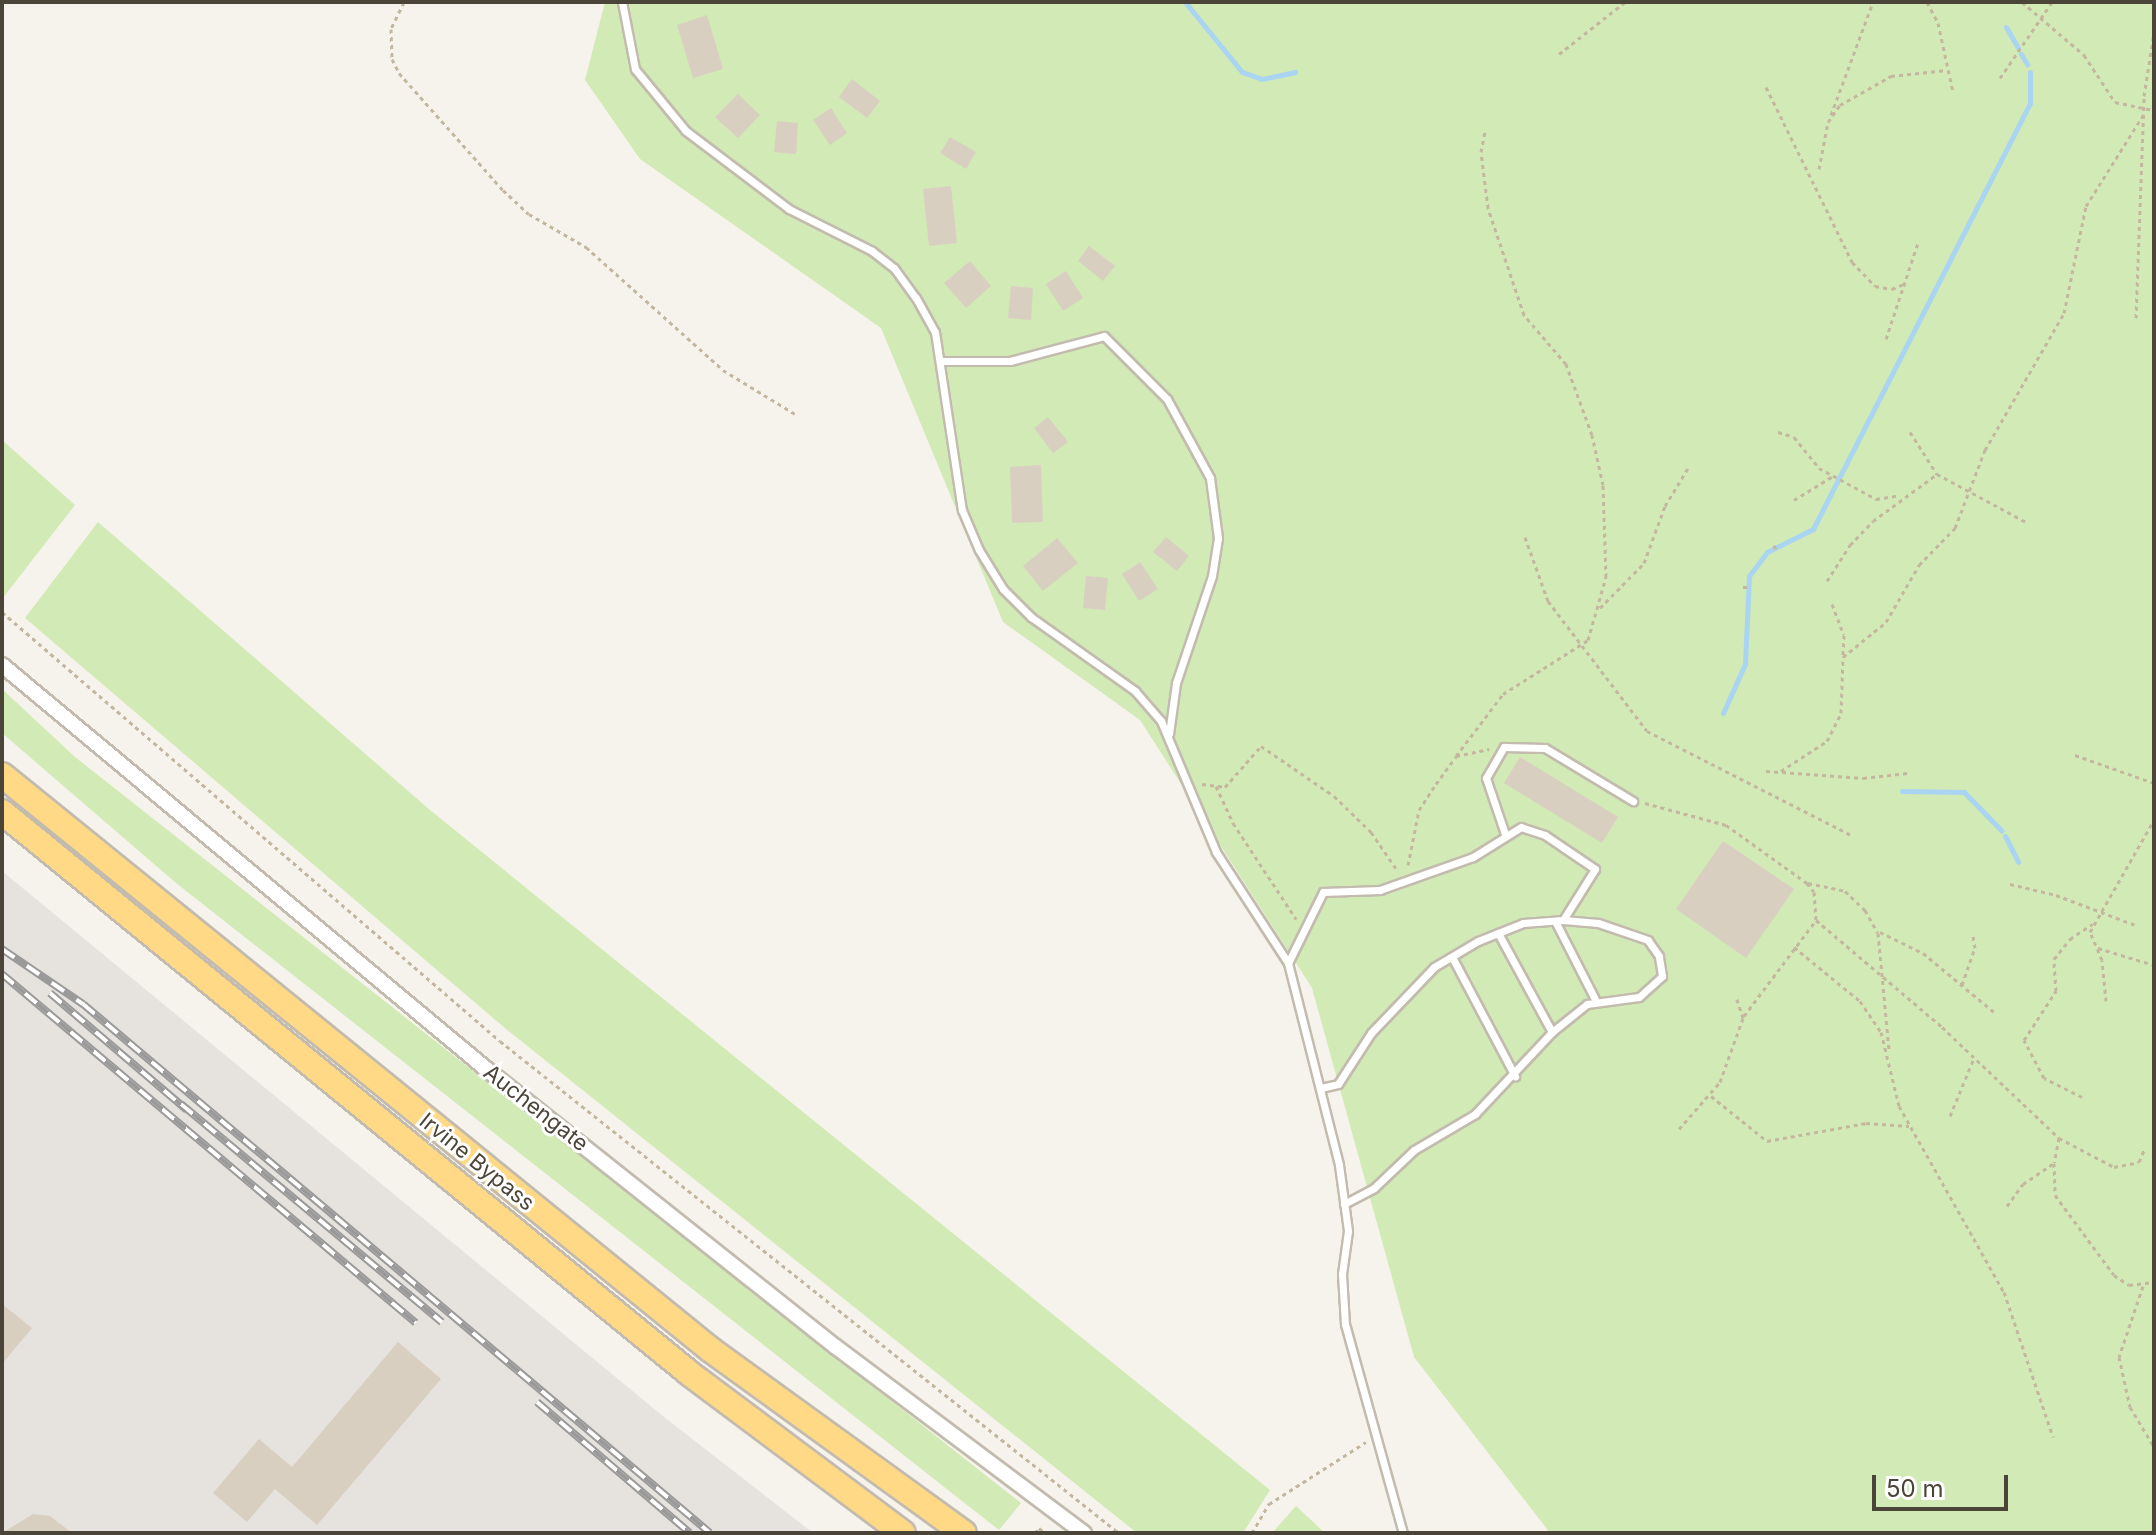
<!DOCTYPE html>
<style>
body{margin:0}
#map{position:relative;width:2156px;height:1535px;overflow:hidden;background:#f6f3ec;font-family:Inter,sans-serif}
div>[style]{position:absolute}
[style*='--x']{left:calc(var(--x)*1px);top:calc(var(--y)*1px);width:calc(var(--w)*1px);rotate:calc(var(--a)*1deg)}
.industrial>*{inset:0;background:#e6e2dd}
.green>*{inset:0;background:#d2eab5}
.stream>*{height:5px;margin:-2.5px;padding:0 2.5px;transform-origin:2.5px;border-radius:2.5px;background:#a9d4f2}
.building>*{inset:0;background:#d8cfc1}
.path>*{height:3px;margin-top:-1.5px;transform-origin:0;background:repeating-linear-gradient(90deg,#c4b79f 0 4px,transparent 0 8px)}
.roads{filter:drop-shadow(2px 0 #c2bbae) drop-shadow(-2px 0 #c2bbae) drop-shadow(0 2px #c2bbae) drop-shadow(0 -2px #c2bbae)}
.service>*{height:7px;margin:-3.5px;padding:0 3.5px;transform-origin:3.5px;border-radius:3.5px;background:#fff}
.minor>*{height:14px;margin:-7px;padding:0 7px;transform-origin:7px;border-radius:7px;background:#fff}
.trunk>*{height:24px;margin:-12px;padding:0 12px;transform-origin:12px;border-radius:12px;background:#ffd985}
.rail>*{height:8px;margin-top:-4px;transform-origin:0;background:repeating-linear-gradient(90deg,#fff 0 15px,#9a9a9a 0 30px);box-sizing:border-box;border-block:2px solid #9a9a9a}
span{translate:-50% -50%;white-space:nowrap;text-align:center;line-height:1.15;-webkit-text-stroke:6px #fff;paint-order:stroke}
.street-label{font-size:22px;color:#4b4439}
.frame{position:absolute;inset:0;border:4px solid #4b4439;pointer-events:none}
.scale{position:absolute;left:1872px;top:1475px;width:136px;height:36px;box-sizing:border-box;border:4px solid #4b4439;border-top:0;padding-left:10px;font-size:24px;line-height:28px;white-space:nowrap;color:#4b4439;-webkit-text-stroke:6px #fff;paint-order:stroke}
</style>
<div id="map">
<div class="industrial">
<i style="clip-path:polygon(2px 871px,664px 1417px,813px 1533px,2px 1533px)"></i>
</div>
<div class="green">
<i style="clip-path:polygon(605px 2px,2154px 2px,2154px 1533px,1550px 1533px,1414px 1357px,1312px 988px,1140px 720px,1003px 622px,881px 328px,640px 159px,585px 80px)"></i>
<i style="clip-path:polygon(2px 440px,75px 505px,2px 599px)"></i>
<i style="clip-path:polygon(98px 522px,430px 810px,1270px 1490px,1243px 1533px,1137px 1533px,506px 1029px,25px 618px)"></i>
<i style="clip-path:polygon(2px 689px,75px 757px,1021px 1503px,999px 1530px,176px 883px,2px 733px)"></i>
<i style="clip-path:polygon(1296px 1506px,1325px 1533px,1272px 1533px)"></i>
</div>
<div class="stream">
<i style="--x:1185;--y:2;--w:90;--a:50.8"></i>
<i style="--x:1242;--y:72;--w:21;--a:19"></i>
<i style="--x:1262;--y:79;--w:34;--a:-12"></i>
<i style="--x:2006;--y:27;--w:24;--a:60"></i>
<i style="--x:2021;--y:54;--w:12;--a:59"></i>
<i style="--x:1723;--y:713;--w:54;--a:-65.8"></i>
<i style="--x:1745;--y:664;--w:88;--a:-87.4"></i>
<i style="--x:1749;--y:576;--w:30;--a:-53"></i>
<i style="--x:1767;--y:552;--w:51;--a:-26.6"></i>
<i style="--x:1813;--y:529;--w:478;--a:-63"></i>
<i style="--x:2030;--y:103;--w:31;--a:-90"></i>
<i style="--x:1902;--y:791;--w:62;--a:0.9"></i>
<i style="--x:1964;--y:792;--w:54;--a:45.7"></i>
<i style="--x:2005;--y:836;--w:29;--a:63"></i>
</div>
<div class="building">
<i style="clip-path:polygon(707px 15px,723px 69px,693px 78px,677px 25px)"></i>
<i style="clip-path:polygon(852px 79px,880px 101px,867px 118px,839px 97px)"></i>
<i style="clip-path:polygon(738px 94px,760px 115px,738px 138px,715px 117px)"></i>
<i style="clip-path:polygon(831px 108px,847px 133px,830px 145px,813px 120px)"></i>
<i style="clip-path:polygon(777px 121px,798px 123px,796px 154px,774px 152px)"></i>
<i style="clip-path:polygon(950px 137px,976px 152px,966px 169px,940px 153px)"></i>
<i style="clip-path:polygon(951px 186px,957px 243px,929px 246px,923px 189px)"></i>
<i style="clip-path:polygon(1089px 246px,1115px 266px,1103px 281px,1078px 261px)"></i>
<i style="clip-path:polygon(970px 261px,991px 286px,966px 308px,944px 283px)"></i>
<i style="clip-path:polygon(1066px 271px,1083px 298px,1063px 311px,1046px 284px)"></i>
<i style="clip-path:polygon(1011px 286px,1033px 288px,1031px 320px,1008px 318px)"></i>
<i style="clip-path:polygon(1048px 417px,1068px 442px,1053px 453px,1034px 428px)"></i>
<i style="clip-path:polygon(1041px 465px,1043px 522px,1012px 523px,1010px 467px)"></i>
<i style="clip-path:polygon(1166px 537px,1189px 556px,1177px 571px,1153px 552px)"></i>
<i style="clip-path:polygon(1057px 538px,1078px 563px,1043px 591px,1023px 566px)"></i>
<i style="clip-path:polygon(1140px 562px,1158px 589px,1139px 601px,1122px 574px)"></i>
<i style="clip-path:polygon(1086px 576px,1108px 578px,1105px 610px,1083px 608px)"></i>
<i style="clip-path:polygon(1520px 757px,1618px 817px,1602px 843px,1504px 783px)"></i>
<i style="clip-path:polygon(1723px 841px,1794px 889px,1746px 958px,1676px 909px)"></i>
<i style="clip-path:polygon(2px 1304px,32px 1328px,2px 1364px)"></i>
<i style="clip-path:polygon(398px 1342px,441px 1379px,317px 1525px,275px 1489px,247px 1522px,213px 1493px,259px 1439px,292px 1467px)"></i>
<i style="clip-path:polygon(33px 1514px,50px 1516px,72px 1533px,2px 1533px)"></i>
</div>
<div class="path">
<i style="--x:404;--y:2;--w:30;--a:116"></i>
<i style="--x:391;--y:29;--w:30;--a:88"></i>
<i style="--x:392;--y:59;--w:16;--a:63"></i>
<i style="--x:399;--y:73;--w:157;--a:48.4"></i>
<i style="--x:503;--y:190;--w:35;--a:43"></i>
<i style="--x:529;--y:214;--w:66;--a:30.1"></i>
<i style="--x:586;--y:247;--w:184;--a:41.9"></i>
<i style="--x:723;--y:370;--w:84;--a:31.4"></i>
<i style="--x:1927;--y:2;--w:24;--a:62"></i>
<i style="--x:1938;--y:23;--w:71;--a:77.7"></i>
<i style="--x:2022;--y:2;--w:82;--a:40.5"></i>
<i style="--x:2084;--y:55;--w:56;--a:56.6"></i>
<i style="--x:2115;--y:102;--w:40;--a:12"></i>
<i style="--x:1559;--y:54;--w:84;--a:-38.2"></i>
<i style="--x:2000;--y:78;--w:92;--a:-55.6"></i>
<i style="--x:1766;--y:87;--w:195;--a:63.8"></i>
<i style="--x:1852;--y:262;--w:33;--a:46"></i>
<i style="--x:1875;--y:286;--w:17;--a:10"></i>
<i style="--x:1892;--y:289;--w:15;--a:-23"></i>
<i style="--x:1831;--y:115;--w:121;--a:-69.6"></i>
<i style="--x:1819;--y:169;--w:48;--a:-79.2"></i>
<i style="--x:1828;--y:122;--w:21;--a:-55"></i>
<i style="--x:1840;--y:105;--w:59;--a:-29.6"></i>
<i style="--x:1891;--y:76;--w:56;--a:-6.1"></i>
<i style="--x:2136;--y:318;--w:222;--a:-87.9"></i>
<i style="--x:2144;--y:96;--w:65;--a:-81.1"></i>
<i style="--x:1886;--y:339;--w:101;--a:-71.6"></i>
<i style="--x:1778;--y:432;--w:17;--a:17"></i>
<i style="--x:1794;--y:437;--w:40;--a:51"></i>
<i style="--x:1819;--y:468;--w:65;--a:28.5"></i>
<i style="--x:1876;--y:499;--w:24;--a:-9"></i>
<i style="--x:1910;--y:432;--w:50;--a:57.3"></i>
<i style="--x:1937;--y:474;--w:103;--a:28.3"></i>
<i style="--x:1794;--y:500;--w:46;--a:-31.6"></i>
<i style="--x:1525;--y:537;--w:68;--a:70.2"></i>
<i style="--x:1548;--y:601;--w:163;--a:52.7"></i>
<i style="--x:1647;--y:731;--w:231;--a:27"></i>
<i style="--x:1774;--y:545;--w:5;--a:68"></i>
<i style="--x:1827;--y:581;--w:43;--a:-57.4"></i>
<i style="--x:1850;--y:545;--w:33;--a:-46"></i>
<i style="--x:1873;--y:521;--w:79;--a:-36.3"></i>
<i style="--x:1743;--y:587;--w:4;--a:0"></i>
<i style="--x:1832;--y:604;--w:33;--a:69"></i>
<i style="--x:1844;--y:635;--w:22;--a:93"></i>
<i style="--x:1600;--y:608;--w:63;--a:-45.6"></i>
<i style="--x:1644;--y:563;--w:61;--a:-69.8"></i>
<i style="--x:1665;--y:506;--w:44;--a:-58.8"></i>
<i style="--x:2;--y:612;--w:657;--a:40.74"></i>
<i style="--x:500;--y:1041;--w:791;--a:38.48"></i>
<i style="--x:2075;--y:755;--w:84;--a:19.5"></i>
<i style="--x:1456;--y:756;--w:78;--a:-52.8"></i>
<i style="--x:1503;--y:694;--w:101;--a:-32.4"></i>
<i style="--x:1588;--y:640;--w:66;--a:-74.1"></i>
<i style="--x:1606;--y:577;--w:92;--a:-91.9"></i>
<i style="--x:1603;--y:485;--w:51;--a:-102.4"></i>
<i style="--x:1592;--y:435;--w:76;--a:-110.1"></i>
<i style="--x:1566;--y:364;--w:65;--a:-130.6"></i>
<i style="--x:1524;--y:315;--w:113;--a:-108.6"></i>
<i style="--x:1488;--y:208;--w:56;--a:-97.1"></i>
<i style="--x:1481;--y:152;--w:20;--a:-79"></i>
<i style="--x:1766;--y:771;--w:97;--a:4.1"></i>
<i style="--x:1863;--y:778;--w:45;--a:-6.3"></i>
<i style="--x:1781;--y:771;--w:55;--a:-33.1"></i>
<i style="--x:1827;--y:741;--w:31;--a:-63"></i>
<i style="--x:1841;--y:713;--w:56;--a:-88"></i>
<i style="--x:1843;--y:657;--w:55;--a:-39.1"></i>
<i style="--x:1886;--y:622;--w:66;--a:-59.9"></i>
<i style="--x:1919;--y:565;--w:52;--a:-45.8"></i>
<i style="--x:1955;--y:528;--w:84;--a:-69"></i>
<i style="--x:1985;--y:450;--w:158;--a:-60"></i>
<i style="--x:2064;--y:313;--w:109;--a:-78.4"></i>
<i style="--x:2086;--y:206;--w:109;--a:-57.8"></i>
<i style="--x:1202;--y:784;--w:23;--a:7"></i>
<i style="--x:1225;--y:787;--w:55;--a:-48.7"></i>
<i style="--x:1261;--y:746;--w:88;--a:34.4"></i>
<i style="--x:1334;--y:796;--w:52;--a:44.2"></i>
<i style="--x:1371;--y:832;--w:46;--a:55.6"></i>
<i style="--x:1216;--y:786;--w:41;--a:65.3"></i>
<i style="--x:1233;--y:823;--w:115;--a:56.7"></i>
<i style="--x:1645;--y:803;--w:84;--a:15.2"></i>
<i style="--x:1726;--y:825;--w:100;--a:35.6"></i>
<i style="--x:1807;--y:883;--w:11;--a:52"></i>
<i style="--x:1814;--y:892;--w:28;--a:86"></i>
<i style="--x:1816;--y:920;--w:165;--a:40.3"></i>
<i style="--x:1942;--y:1027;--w:161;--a:43.5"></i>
<i style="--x:2059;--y:1138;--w:25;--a:101"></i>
<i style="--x:2054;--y:1163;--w:32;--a:88"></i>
<i style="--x:2055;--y:1195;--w:99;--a:53.6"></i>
<i style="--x:2114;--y:1275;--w:18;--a:34"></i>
<i style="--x:2129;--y:1285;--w:25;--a:-7"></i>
<i style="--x:1408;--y:865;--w:56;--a:-78.7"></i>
<i style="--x:1419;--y:810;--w:31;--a:-57"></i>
<i style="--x:1436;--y:784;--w:34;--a:-54"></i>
<i style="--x:1456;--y:756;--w:34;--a:-12"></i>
<i style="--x:1808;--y:883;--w:38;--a:12"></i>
<i style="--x:1845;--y:891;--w:28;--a:44"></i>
<i style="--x:1865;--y:910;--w:26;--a:61"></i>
<i style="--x:1878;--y:933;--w:117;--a:84.6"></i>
<i style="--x:2010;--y:884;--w:47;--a:13.4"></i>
<i style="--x:2056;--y:895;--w:88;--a:20.7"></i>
<i style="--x:1880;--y:932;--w:48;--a:26"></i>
<i style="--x:1923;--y:953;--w:92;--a:39.7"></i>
<i style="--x:1794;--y:947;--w:85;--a:39.3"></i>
<i style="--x:1860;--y:1001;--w:37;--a:56"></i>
<i style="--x:1881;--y:1032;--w:76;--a:76.3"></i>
<i style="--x:1899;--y:1106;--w:214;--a:60.6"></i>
<i style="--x:2004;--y:1292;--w:153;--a:71.3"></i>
<i style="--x:2098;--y:948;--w:59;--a:16.9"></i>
<i style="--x:1962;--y:985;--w:39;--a:-71"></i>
<i style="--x:1975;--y:948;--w:12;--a:-99"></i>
<i style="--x:2106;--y:1001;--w:41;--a:-95.6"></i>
<i style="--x:2102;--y:960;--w:30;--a:-113"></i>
<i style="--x:2090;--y:932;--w:129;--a:-60.3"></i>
<i style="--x:1744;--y:1016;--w:120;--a:-53.1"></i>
<i style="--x:1711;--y:1096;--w:72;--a:38.8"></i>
<i style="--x:1767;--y:1141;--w:101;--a:-10.3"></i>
<i style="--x:1866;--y:1123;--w:43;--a:4"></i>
<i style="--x:2082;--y:1097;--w:42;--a:-153.4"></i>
<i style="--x:2044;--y:1078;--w:43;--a:-117.8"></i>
<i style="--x:2024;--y:1040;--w:59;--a:-56.9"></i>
<i style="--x:2056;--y:991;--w:32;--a:-94"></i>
<i style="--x:2054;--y:959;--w:26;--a:-51"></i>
<i style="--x:2070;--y:939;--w:27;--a:-34"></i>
<i style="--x:1950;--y:1116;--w:63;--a:-67.5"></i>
<i style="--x:1679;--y:1129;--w:62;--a:-48.9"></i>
<i style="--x:1720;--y:1082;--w:68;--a:-70.2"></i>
<i style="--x:1743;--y:1018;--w:20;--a:-108"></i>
<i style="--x:2059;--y:1138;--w:62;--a:27.8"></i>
<i style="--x:2114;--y:1167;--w:25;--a:-11"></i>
<i style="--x:2139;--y:1162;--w:15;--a:-67"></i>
<i style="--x:2007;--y:1206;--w:27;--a:-54"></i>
<i style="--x:2023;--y:1184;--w:37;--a:-34"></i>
<i style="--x:2143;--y:1286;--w:75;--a:108.7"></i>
<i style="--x:2119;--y:1357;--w:51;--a:77.6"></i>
<i style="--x:2130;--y:1407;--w:47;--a:59"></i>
<i style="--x:1035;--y:1533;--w:6;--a:-51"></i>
<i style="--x:1039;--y:1528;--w:8;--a:40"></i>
<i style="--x:1252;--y:1533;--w:34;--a:-60"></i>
<i style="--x:1269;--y:1504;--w:115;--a:-32.6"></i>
</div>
<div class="roads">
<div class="service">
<i style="--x:622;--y:2;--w:68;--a:79"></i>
<i style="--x:635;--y:69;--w:80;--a:50.6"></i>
<i style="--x:686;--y:131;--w:129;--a:37.1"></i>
<i style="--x:789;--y:209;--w:93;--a:26.8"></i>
<i style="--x:872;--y:251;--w:28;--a:38"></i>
<i style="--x:894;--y:268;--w:37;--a:54"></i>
<i style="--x:916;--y:298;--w:39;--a:61"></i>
<i style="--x:935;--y:332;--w:180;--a:81.4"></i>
<i style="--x:962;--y:510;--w:43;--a:67"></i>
<i style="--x:979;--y:550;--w:46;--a:58.4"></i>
<i style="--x:1003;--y:589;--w:40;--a:45"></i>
<i style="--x:1031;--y:617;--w:128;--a:35.4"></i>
<i style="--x:1135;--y:691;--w:40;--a:49"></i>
<i style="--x:1161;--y:721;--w:142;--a:67.2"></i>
<i style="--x:1216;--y:852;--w:132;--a:57"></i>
<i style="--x:941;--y:361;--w:69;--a:0"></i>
<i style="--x:1010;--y:361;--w:97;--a:-14.9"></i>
<i style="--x:1104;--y:336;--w:89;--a:45"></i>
<i style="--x:1167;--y:399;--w:90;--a:61.4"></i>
<i style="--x:1210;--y:478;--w:61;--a:82.4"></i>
<i style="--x:1218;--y:538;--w:38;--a:99"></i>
<i style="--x:1212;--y:576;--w:113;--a:108.6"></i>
<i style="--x:1176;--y:683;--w:51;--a:97.8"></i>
<i style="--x:1505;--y:834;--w:59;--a:-108.7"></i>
<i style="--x:1486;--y:778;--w:36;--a:-60"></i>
<i style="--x:1504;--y:747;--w:41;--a:1.4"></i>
<i style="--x:1545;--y:748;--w:103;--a:31.1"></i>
<i style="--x:1555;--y:921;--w:90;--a:62.9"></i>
<i style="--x:1498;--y:933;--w:113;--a:61.4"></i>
<i style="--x:1452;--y:957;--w:135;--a:62.1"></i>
<i style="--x:1321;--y:1088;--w:17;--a:-13"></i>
<i style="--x:1338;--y:1084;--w:61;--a:-57.1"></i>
<i style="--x:1371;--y:1033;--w:91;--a:-46.3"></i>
<i style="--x:1434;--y:967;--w:51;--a:-30.6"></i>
<i style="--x:1478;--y:941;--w:48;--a:-21.8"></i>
<i style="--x:1523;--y:923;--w:40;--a:-4.3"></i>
<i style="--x:1563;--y:920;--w:60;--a:-57.9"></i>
<i style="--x:1595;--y:869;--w:60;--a:-145.8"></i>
<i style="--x:1545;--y:835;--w:25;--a:-162"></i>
<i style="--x:1521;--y:827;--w:57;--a:148"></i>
<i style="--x:1473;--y:857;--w:99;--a:160.5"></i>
<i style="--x:1380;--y:890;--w:57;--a:178"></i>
<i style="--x:1323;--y:892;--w:79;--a:116.2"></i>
<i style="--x:1288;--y:963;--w:208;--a:75.8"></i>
<i style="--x:1339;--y:1165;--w:67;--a:82.2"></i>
<i style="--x:1348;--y:1231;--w:43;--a:97.9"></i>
<i style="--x:1342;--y:1274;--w:50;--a:86.6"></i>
<i style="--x:1345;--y:1324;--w:217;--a:74.5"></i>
<i style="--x:1344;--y:1204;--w:34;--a:-28"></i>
<i style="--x:1374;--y:1188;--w:55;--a:-43.5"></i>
<i style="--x:1414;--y:1150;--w:71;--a:-30.5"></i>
<i style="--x:1475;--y:1114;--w:112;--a:-46.8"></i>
<i style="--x:1552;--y:1032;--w:45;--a:-38.7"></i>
<i style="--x:1587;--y:1004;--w:52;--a:-7.7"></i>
<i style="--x:1639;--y:997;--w:31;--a:-42"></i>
<i style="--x:1662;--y:976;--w:20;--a:-99"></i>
<i style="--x:1659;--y:956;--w:19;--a:-125"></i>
<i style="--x:1648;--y:940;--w:53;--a:-161.2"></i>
<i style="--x:1598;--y:923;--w:35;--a:-175"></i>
</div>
<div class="minor">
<i style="--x:2;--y:665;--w:629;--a:39.84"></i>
<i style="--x:485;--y:1068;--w:448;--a:38.5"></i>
<i style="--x:836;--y:1347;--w:310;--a:36.9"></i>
</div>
<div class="trunk">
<i style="--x:2;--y:775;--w:913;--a:39.04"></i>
<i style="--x:711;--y:1350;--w:312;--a:35.9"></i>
<i style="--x:2;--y:812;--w:887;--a:39.23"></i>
<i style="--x:689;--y:1373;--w:267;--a:36.8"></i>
</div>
</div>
<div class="rail">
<i style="--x:2;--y:949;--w:98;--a:34.2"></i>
<i style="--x:83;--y:1004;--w:820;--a:40.15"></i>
<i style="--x:2;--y:974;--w:541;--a:40.13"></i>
<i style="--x:50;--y:993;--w:180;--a:40.5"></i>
<i style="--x:181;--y:1104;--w:340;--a:39.9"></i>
<i style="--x:537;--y:1402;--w:201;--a:40.6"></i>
</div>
<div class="street-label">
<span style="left:536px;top:1108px;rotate:38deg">Auchengate</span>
<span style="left:477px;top:1162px;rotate:39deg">Irvine Bypass</span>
</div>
<div class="frame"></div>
<div class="scale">50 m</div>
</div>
